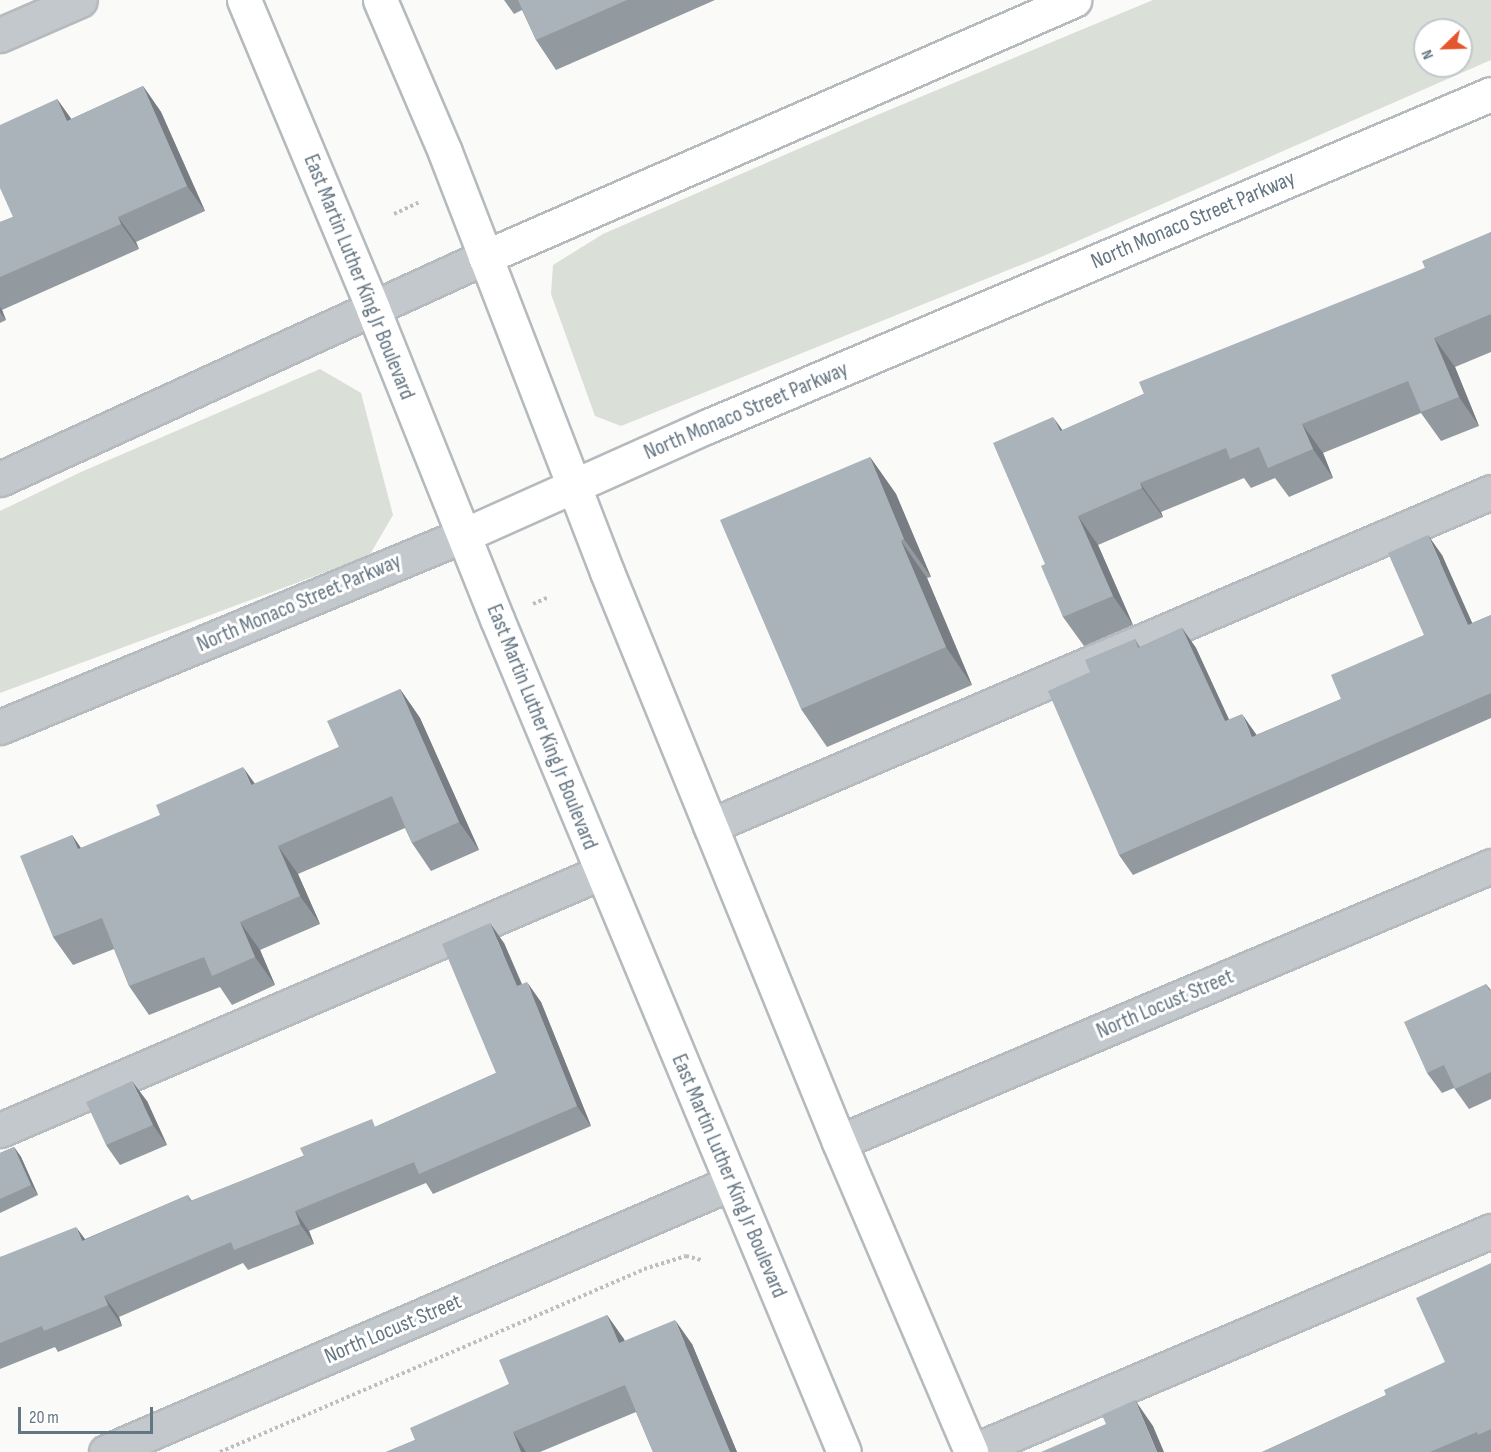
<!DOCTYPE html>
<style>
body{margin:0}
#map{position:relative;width:1491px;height:1452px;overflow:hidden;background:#fafaf8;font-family:"Sofia Sans Condensed",sans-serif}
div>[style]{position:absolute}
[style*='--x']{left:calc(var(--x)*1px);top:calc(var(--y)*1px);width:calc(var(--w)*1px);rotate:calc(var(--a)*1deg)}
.green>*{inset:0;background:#dadfd7}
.path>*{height:4px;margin-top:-2px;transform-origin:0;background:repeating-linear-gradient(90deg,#bbbfc2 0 3px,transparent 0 6px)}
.roads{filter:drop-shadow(2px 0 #b5babe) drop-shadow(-2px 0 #b5babe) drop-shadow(0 2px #b5babe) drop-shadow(0 -2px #b5babe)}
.minor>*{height:33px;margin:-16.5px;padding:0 16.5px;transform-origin:16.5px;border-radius:16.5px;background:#c3c8cc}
.major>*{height:33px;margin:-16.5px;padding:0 16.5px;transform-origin:16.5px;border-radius:16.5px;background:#fff}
.wall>*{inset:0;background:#929a9f}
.shaded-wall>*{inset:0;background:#777d82}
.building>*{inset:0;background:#aab3b9}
span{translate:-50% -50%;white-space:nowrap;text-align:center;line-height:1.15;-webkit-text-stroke:6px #fff;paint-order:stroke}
.street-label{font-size:22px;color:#657683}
.north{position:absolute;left:1413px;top:18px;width:60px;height:60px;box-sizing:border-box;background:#fff;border:2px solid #c1c8cd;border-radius:50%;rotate:247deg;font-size:16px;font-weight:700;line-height:24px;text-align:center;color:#657683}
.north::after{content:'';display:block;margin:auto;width:21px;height:27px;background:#e4572e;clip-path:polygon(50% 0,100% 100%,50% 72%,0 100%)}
.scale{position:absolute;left:18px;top:1407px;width:135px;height:27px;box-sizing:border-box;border:3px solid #657683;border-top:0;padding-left:8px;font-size:18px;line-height:21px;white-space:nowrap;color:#657683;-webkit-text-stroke:4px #fff;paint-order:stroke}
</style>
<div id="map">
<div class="green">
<i style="clip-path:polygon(evenodd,1153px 0,1491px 0,1491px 60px,1048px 254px,621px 426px,595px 416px,551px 294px,553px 265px,603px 234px,858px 123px,1153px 0,1425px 30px,1461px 30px,1461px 66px,1425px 66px,1425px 30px)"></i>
<i style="clip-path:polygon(320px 369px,361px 393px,393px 515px,369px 556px,0 693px,0 511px,81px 472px)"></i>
</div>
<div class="path">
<i style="--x:394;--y:214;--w:29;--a:-25"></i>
<i style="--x:533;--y:604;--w:17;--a:-24"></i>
<i style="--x:220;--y:1452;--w:462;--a:-23.3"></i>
<i style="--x:644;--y:1269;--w:44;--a:-17.2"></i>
<i style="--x:686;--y:1256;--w:16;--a:15"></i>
</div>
<div class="roads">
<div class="minor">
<i style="--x:0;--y:35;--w:87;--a:-23.6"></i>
<i style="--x:0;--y:479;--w:533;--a:-24.6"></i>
<i style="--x:0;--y:727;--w:502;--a:-22.48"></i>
<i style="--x:710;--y:826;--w:849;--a:-23.15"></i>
<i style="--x:0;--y:1130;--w:655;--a:-23.2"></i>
<i style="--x:839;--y:1142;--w:708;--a:-22.94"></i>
<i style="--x:106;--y:1452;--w:680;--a:-23.29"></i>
<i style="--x:971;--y:1452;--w:565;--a:-23.03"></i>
</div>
<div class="major">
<i style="--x:244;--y:0;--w:335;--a:67.3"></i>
<i style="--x:373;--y:309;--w:334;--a:68.2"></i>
<i style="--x:497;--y:619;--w:902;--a:67.39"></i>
<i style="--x:380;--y:0;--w:165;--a:66.8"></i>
<i style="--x:445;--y:152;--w:450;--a:68.9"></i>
<i style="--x:607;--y:572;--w:615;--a:67.85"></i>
<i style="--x:839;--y:1142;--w:337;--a:66.9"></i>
<i style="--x:485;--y:257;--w:643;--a:-23.57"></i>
<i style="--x:464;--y:535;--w:267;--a:-24.1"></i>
<i style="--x:708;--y:426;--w:850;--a:-22.98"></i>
</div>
</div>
<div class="wall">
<i style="clip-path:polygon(504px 0,715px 0,556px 70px,536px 40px,522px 10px,514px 14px)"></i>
<i style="clip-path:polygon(143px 86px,161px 112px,205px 211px,136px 242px,139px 249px,2px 310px,6px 320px,0 323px,0 222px,13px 217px,57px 99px,71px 119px)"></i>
<i style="clip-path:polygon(1491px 232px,1491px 352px,1455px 367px,1479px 426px,1441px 441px,1421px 413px,1323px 453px,1333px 478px,1289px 497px,1275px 478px,1251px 488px,1244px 478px,1161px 512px,1163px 517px,1098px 545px,1133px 625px,1084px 646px,1063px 617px,1045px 564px,1063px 430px,1425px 268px)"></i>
<i style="clip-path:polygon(870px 457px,896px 494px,931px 577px,927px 578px,972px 685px,827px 747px,801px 709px)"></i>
<i style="clip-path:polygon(1442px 555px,1472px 623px,1491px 615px,1491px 718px,1133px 875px,1119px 855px,1090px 672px,1135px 639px,1140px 647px,1182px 628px,1196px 648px,1229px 720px,1256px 735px,1341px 699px,1424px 635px)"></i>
<i style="clip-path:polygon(400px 689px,420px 718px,479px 850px,431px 871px,412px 843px,405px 828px,298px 874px,320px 924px,260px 950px,275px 985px,232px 1005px,220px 987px,149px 1015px,129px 986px,114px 949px,73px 965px,53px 937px,72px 835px,81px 848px,255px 784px,339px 747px)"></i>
<i style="clip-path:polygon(504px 943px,522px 984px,541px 1002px,591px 1126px,433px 1194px,426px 1183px,309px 1231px,314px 1244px,248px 1270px,243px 1263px,119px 1317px,122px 1326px,58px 1352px,55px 1347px,0 1369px,0 1257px,85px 1239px,188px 1195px,192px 1201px,377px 1126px,496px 1073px)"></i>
<i style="clip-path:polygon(1486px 984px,1491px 990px,1491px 1099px,1469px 1109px,1454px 1088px,1442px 1093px,1427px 1073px)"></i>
<i style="clip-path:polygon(147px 1101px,167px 1145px,120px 1165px,106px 1145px)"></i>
<i style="clip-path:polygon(14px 1147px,21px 1157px,38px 1195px,0 1213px,0 1153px)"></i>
<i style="clip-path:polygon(1491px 1263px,1491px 1452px,1262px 1452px,1386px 1395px,1445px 1362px)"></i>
<i style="clip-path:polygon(607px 1315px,624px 1341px,692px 1344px,737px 1452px,653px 1452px,636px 1412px,540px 1452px,386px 1452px,415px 1440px,509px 1384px)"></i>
</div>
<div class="shaded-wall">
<i style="clip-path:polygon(143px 86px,161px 112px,205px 211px,187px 186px)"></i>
<i style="clip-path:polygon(57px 99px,75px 124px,67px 121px)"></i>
<i style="clip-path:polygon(118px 217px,136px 242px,139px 249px,121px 224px)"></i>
<i style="clip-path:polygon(0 307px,2px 310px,6px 320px,0 312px)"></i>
<i style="clip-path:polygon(1434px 338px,1455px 367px,1479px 426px,1459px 397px)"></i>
<i style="clip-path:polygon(1053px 417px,1074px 446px,1060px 431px)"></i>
<i style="clip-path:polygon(1302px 424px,1323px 453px,1333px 478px,1313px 449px)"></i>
<i style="clip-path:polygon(870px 457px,896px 494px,931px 577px,904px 539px)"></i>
<i style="clip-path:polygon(1140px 483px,1161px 512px,1163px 517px,1142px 488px)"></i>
<i style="clip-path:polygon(1078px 516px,1098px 545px,1133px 625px,1113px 596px)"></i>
<i style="clip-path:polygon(1428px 535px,1442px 555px,1482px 645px,1468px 625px)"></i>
<i style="clip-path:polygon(901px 541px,927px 578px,972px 685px,946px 647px)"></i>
<i style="clip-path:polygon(1182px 628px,1196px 648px,1239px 741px,1225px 721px)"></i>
<i style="clip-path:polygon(400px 689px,420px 718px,479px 850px,459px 822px)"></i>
<i style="clip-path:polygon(1242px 714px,1256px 734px,1265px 757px,1252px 737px)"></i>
<i style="clip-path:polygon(243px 767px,263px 795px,251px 785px)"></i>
<i style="clip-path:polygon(72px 835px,91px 863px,78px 849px)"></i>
<i style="clip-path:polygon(278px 846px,298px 874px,320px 924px,300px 896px)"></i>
<i style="clip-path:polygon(240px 922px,260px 950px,275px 985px,255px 957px)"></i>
<i style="clip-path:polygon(490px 923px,504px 943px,531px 1006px,517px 986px)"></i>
<i style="clip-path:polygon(527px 982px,541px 1002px,591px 1126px,577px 1106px)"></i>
<i style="clip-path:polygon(132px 1081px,147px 1101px,167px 1145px,153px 1125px)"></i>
<i style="clip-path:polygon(14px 1147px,21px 1157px,38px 1195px,31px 1185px)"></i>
<i style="clip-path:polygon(295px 1211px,309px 1231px,314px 1244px,300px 1224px)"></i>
<i style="clip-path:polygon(76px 1227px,91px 1247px,82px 1241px)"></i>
<i style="clip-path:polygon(104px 1296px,119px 1317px,122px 1326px,108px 1305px)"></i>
<i style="clip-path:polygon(607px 1315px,624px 1339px,636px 1367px,619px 1343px)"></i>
<i style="clip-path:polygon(675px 1320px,692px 1344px,737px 1452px,730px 1452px)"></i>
<i style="clip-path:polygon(1135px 1400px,1153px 1426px,1164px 1452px,1157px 1452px)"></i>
<i style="clip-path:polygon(513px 1432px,526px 1452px,521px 1452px)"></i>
</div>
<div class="building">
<i style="clip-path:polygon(518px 0,627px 0,536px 40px)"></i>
<i style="clip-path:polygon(143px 86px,187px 186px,118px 217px,121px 224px,0 277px,0 222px,13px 217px,0 188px,0 125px,57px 99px,67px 121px)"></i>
<i style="clip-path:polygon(1491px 232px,1491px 314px,1434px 338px,1459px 397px,1421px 412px,1408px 381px,1302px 424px,1313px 449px,1268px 468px,1259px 447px,1230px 459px,1226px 448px,1140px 483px,1142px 488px,1078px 516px,1113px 596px,1063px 617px,1041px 566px,1045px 564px,993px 443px,1053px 417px,1060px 431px,1144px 394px,1139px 382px,1425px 268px,1422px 261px)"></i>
<i style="clip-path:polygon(870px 457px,904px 539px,901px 541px,946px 647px,801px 709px,720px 520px)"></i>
<i style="clip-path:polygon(1428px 535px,1468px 625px,1491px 615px,1491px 693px,1119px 855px,1048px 691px,1090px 672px,1085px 660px,1135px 639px,1138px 648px,1182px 628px,1225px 721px,1242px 714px,1252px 737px,1341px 699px,1331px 675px,1424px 635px,1388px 553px)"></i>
<i style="clip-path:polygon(400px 689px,459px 822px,412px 843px,392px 796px,278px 846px,300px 896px,240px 922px,255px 957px,212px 976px,204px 957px,129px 986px,102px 918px,53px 937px,20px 856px,72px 835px,78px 849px,160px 815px,156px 805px,243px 767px,251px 785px,339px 747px,327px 721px)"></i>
<i style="clip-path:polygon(490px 923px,517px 986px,527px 982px,577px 1106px,419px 1174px,414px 1162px,295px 1211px,300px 1224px,234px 1250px,231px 1242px,104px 1296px,108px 1305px,44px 1331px,42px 1326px,0 1343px,0 1257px,76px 1227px,82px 1241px,188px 1195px,190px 1201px,304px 1156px,300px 1148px,372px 1119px,375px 1127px,496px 1073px,442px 944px)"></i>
<i style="clip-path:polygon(1486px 984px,1489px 990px,1491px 990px,1491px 1072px,1455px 1089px,1444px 1065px,1427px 1073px,1404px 1022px)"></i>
<i style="clip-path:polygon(132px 1081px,153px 1125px,106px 1145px,86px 1102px)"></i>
<i style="clip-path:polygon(14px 1147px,31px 1185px,0 1199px,0 1153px)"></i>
<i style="clip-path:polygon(1491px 1263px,1491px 1429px,1478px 1435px,1477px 1432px,1430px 1452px,1262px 1452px,1386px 1395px,1384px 1390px,1445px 1362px,1416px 1298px)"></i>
<i style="clip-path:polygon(607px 1315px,619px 1343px,675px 1320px,730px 1452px,653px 1452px,625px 1385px,513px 1432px,521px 1452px,386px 1452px,415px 1440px,410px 1428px,509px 1384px,499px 1360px)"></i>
<i style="clip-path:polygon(1135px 1400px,1157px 1452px,1041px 1452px,1106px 1424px,1102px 1415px)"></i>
</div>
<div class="street-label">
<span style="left:1193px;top:220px;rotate:-23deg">North Monaco Street Parkway</span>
<span style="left:359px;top:277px;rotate:68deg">East Martin Luther King Jr Boulevard</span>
<span style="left:746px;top:411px;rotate:-23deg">North Monaco Street Parkway</span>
<span style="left:299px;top:603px;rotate:-23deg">North Monaco Street Parkway</span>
<span style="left:542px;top:727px;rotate:68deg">East Martin Luther King Jr Boulevard</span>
<span style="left:1165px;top:1004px;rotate:-23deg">North Locust Street</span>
<span style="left:729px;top:1176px;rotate:67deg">East Martin Luther King Jr Boulevard</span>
<span style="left:393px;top:1329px;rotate:-23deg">North Locust Street</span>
</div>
<div class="north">N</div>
<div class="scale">20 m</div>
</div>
